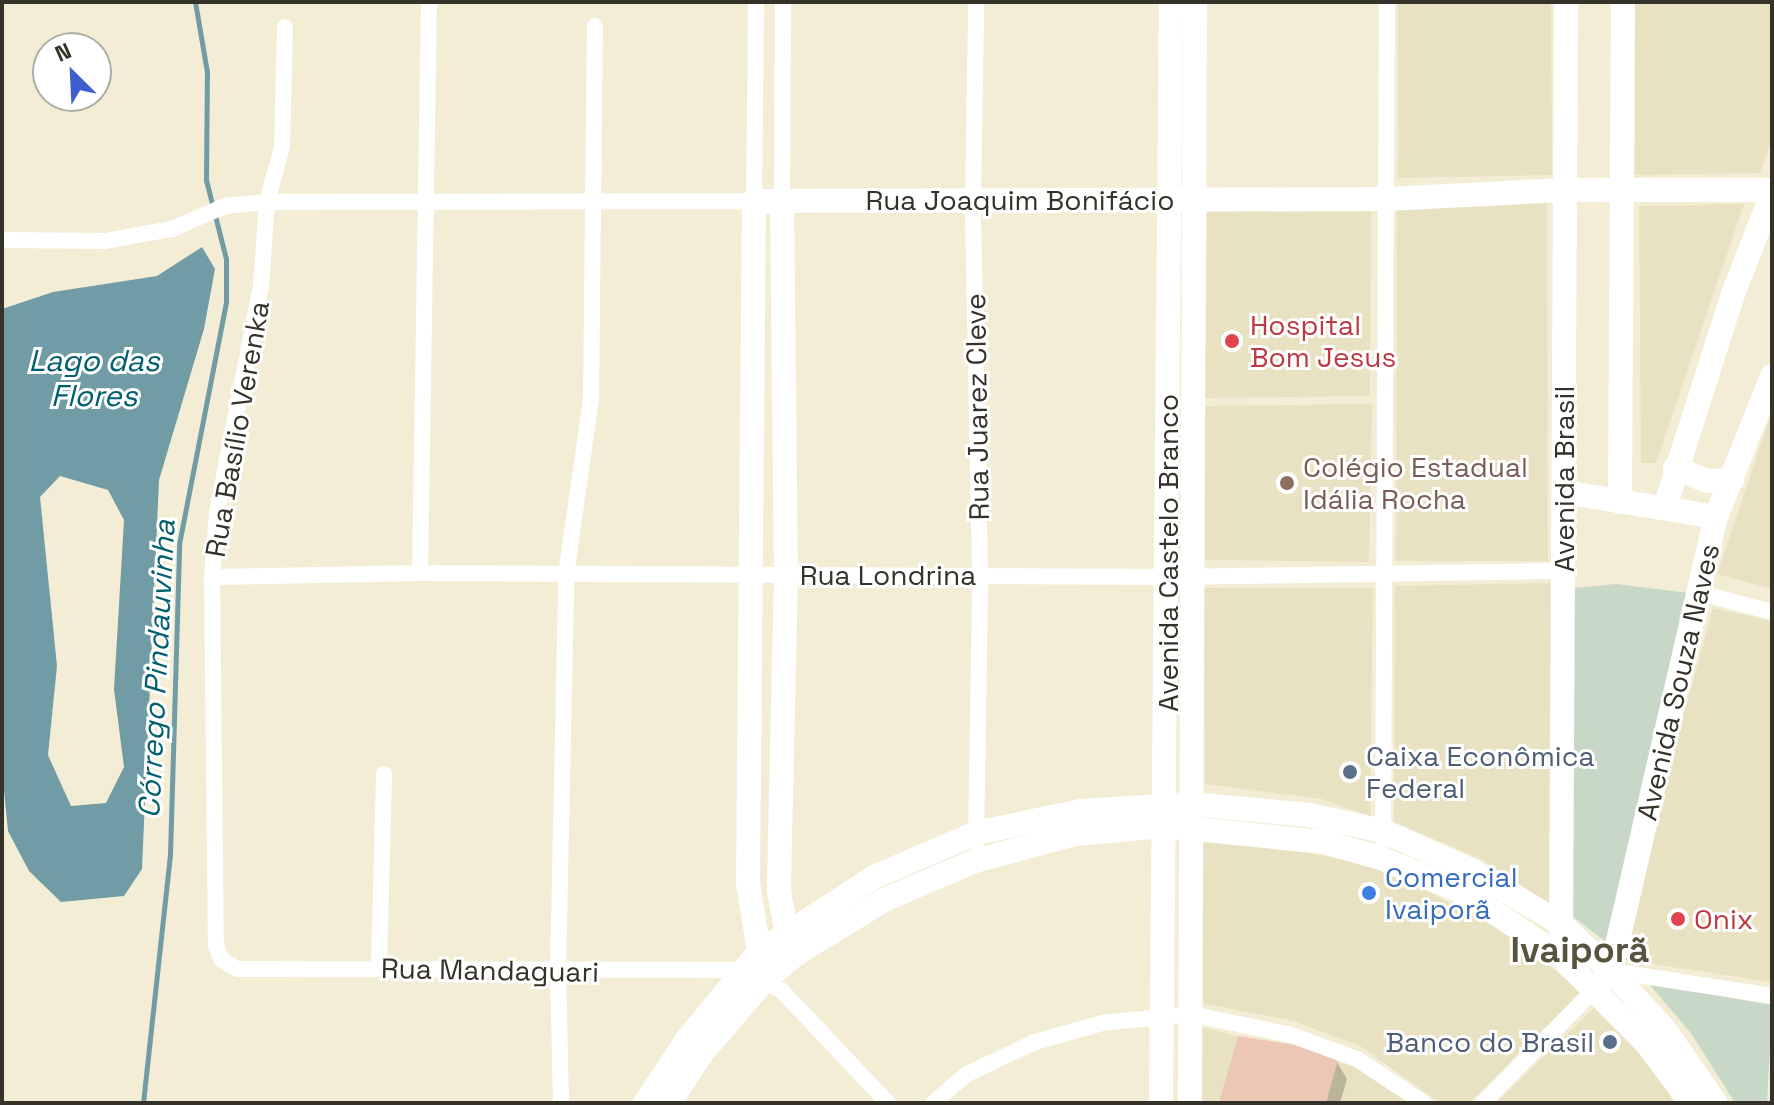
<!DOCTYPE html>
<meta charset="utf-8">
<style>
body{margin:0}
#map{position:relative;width:1774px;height:1105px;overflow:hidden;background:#f2edd4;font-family:"Space Grotesk",sans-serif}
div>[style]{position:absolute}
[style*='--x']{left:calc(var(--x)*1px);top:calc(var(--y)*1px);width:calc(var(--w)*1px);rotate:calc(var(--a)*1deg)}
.built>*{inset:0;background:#e9e2c2}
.green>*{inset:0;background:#c7d9c6}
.water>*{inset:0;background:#719ca6}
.shadow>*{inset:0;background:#0003}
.stream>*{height:5px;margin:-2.5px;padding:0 2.5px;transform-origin:2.5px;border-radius:2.5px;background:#719ca6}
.building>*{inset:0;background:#edc7b6}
.street>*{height:16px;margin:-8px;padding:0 8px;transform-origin:8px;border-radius:8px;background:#fff}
.secondary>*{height:24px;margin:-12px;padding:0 12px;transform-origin:12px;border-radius:12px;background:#fff}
.dots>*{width:22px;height:22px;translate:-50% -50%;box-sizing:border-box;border:4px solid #fff;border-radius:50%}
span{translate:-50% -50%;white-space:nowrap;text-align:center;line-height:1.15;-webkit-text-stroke:6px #fff;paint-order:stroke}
.street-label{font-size:28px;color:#353229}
.health-label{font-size:28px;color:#be3a42}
.left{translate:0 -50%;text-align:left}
.education-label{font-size:28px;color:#785e54}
.service-label{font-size:28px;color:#4e5e75}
.right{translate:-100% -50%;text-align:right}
.shop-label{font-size:28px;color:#366cbe}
.water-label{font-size:30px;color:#005f6f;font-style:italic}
.district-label{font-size:36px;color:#58533e;font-weight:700}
.frame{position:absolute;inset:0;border:4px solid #353229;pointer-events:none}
.north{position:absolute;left:32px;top:32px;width:80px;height:80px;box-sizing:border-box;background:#fff;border:2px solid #aeada9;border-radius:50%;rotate:336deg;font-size:22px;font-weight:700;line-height:32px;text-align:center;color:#353229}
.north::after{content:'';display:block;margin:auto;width:28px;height:36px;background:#3e5ed0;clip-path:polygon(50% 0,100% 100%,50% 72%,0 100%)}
</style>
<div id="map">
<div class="built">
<i style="clip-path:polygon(1398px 2px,1551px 2px,1552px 175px,1398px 178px)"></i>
<i style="clip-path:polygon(1635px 2px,1772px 2px,1772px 139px,1760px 173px,1635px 175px)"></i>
<i style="clip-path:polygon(1547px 201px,1548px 561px,1396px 561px,1397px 203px)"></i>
<i style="clip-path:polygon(1744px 204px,1656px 463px,1641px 463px,1639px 206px)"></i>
<i style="clip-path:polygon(1371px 207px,1370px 396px,1205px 398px,1207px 208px)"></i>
<i style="clip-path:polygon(1372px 404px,1369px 562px,1203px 560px,1205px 406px)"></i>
<i style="clip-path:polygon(1772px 411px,1772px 589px,1717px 574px)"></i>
<i style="clip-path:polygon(1553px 583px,1551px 905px,1481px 859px,1394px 822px,1395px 586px)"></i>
<i style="clip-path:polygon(1204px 588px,1373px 588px,1370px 816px,1322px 799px,1205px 784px)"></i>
<i style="clip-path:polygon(1713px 608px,1772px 621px,1772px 982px,1626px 960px,1652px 830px)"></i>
<i style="clip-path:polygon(1199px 838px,1229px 838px,1381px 867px,1516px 938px,1581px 992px,1469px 1103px,1441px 1103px,1360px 1046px,1294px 1021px,1201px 1003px)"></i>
<i style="clip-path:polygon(1595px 1007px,1637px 1047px,1675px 1103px,1496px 1103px)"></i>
<i style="clip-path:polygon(1201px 1027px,1352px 1065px,1408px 1103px,1200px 1103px)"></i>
</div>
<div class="green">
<i style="clip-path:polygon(1616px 584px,1689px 593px,1606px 942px,1571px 915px,1573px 588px)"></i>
<i style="clip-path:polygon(1648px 983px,1772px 1005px,1767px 1103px,1735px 1103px,1691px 1033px)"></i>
</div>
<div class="water">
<i style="clip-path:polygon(evenodd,202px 247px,215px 269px,204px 329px,159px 480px,142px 869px,124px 896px,61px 902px,29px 871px,8px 831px,2px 770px,2px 309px,53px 292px,157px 276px,202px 247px,60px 476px,108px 490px,124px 520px,114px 689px,124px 767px,106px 803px,71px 806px,48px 755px,57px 666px,40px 497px,60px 476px)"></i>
</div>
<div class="shadow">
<i style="clip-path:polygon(1337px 1062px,1347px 1079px,1340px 1103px,1222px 1103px)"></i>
</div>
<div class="stream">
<i style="--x:143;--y:1103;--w:250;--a:-83.8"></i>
<i style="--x:170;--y:854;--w:310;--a:-88.3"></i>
<i style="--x:179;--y:544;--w:247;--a:-79"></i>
<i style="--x:226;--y:302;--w:43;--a:-90"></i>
<i style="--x:226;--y:259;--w:81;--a:-104.2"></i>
<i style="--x:206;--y:180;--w:108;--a:-89.5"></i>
<i style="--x:207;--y:72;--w:71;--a:-99.7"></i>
</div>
<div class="building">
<i style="clip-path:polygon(1238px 1036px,1296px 1045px,1338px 1060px,1326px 1103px,1219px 1103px)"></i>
</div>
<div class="street">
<i style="--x:285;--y:27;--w:120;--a:91.4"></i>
<i style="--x:282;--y:147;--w:57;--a:105.3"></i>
<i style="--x:267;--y:202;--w:84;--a:94.1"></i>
<i style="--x:261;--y:286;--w:231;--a:101"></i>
<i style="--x:217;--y:513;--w:64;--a:94.5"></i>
<i style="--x:212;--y:577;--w:369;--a:89.4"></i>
<i style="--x:216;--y:946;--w:15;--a:67"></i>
<i style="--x:222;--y:960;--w:17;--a:31"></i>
<i style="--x:237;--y:969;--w:507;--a:0.11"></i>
<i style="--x:744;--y:970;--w:43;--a:28.9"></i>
<i style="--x:782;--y:991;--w:154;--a:46.6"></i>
<i style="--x:782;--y:201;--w:199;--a:-89.7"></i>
<i style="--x:2;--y:240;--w:103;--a:0.6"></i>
<i style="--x:105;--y:241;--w:68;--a:-10.2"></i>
<i style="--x:172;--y:229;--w:58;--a:-23.5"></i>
<i style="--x:225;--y:206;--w:42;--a:-5.4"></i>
<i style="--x:267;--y:202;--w:487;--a:-0.1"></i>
<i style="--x:754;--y:201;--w:199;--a:-89.4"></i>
<i style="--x:420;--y:573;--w:571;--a:-89.1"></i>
<i style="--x:212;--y:577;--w:208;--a:-1.1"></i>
<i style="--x:420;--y:573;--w:750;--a:0.31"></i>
<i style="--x:1170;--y:577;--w:394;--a:-0.9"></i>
<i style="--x:1696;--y:592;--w:79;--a:14.7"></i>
<i style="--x:1383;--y:841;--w:839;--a:-89.73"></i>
<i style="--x:976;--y:843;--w:268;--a:-89.1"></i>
<i style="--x:980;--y:575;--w:372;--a:-91.1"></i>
<i style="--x:973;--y:203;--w:201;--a:-89.1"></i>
<i style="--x:379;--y:967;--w:193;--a:-88.5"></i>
<i style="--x:1611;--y:971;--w:163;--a:8.8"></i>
<i style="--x:561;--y:1103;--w:130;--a:-91.3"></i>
<i style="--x:558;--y:973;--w:398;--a:-88.8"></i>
<i style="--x:566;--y:575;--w:178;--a:-81.9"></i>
<i style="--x:591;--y:399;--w:373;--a:-89.4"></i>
<i style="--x:933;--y:1103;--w:45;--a:-40.5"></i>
<i style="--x:967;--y:1074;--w:75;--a:-25.2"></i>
<i style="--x:1035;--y:1042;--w:70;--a:-15.8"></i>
<i style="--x:1102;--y:1023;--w:88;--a:-5.8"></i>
<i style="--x:1190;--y:1014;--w:103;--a:11.7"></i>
<i style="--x:1291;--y:1035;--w:70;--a:20"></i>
<i style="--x:1357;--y:1059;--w:80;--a:33.3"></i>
<i style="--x:1483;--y:1103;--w:160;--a:-45.5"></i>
</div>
<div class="secondary">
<i style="--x:782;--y:201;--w:374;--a:89.4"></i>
<i style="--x:786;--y:575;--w:317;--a:91.3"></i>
<i style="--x:779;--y:892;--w:54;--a:79.3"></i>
<i style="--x:1675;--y:468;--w:35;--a:22"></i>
<i style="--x:1707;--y:481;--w:25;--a:-2"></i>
<i style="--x:1564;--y:492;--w:154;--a:9.3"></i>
<i style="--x:1620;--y:502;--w:500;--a:-89.66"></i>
<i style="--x:1665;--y:507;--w:224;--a:-72.3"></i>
<i style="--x:1733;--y:294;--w:107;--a:-68.7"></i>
<i style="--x:1561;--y:936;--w:934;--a:-89.69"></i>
<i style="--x:776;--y:970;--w:25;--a:-133"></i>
<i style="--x:759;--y:952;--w:70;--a:-99.1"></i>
<i style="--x:748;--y:883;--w:682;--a:-89.5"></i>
<i style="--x:754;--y:201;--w:633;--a:-0.18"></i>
<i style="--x:1387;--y:199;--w:178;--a:-2.9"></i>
<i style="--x:1565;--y:190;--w:207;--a:0"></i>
<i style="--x:1604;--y:978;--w:10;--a:-45"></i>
<i style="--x:1611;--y:971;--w:466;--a:-77"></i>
<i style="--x:1716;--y:517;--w:152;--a:-68.3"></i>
<i style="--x:645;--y:1103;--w:74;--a:-56.5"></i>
<i style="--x:686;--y:1041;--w:115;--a:-50.6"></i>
<i style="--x:759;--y:952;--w:137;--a:-33.1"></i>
<i style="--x:874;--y:877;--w:111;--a:-23.3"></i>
<i style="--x:976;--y:833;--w:106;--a:-11.9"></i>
<i style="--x:1080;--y:811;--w:111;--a:-3.6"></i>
<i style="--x:1191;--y:804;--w:119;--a:5.3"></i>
<i style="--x:1309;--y:815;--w:76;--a:12.2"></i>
<i style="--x:1383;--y:831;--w:101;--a:24"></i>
<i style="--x:1475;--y:872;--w:100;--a:31.2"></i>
<i style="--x:1561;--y:924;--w:69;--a:43.2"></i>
<i style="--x:1611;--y:971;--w:80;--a:47.5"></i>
<i style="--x:1665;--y:1030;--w:89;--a:55.1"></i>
<i style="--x:669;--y:1103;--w:60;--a:-56.6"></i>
<i style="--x:702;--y:1053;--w:95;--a:-49.3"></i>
<i style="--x:764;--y:981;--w:42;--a:-40.2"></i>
<i style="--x:796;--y:954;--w:103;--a:-31.5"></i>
<i style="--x:884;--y:900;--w:99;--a:-23.2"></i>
<i style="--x:975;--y:861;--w:104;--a:-15.1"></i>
<i style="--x:1075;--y:834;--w:89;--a:-5.1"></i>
<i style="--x:1164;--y:826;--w:160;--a:5.7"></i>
<i style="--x:1323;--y:842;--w:60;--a:15.4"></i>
<i style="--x:1381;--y:858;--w:93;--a:22.7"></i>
<i style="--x:1467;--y:894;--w:113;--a:33.8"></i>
<i style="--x:1561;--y:957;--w:124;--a:45.3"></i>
<i style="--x:1648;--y:1045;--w:72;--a:53.4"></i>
<i style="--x:1161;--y:1103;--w:1101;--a:-89.48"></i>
<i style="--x:1190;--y:1103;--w:1101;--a:-89.74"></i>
</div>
<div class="dots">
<i style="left:1232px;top:341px;background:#e0444e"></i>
<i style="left:1287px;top:483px;background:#8d6e63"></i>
<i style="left:1350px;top:772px;background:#5c6f8a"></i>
<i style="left:1369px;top:893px;background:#3f7fe0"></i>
<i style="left:1678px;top:919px;background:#e0444e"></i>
<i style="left:1610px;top:1042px;background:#5c6f8a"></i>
</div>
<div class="street-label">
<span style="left:1020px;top:200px">Rua Joaquim Bonifácio</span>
<span style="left:977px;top:407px;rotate:-91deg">Rua Juarez Cleve</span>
<span style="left:237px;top:429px;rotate:-80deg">Rua Basílio Verenka</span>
<span style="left:1564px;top:479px;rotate:-90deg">Avenida Brasil</span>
<span style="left:1168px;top:553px;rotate:-90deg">Avenida Castelo Branco</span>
<span style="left:888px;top:575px">Rua Londrina</span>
<span style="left:1678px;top:682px;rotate:-77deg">Avenida Souza Naves</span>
<span style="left:490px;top:970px;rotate:1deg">Rua Mandaguari</span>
</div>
<div class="health-label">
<span class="left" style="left:1250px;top:341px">Hospital<br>Bom Jesus</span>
<span class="left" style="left:1694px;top:919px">Onix</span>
</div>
<div class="education-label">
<span class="left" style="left:1303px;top:483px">Colégio Estadual<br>Idália Rocha</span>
</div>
<div class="service-label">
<span class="left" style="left:1366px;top:772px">Caixa Econômica<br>Federal</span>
<span class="right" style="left:1594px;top:1042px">Banco do Brasil</span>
</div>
<div class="shop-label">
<span class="left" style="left:1385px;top:893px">Comercial<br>Ivaiporã</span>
</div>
<div class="water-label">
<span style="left:94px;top:378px">Lago das<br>Flores</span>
<span style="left:157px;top:669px;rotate:-87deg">Córrego Pindauvinha</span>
</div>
<div class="district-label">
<span style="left:1580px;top:951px">Ivaiporã</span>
</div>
<div class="frame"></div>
<div class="north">N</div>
</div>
